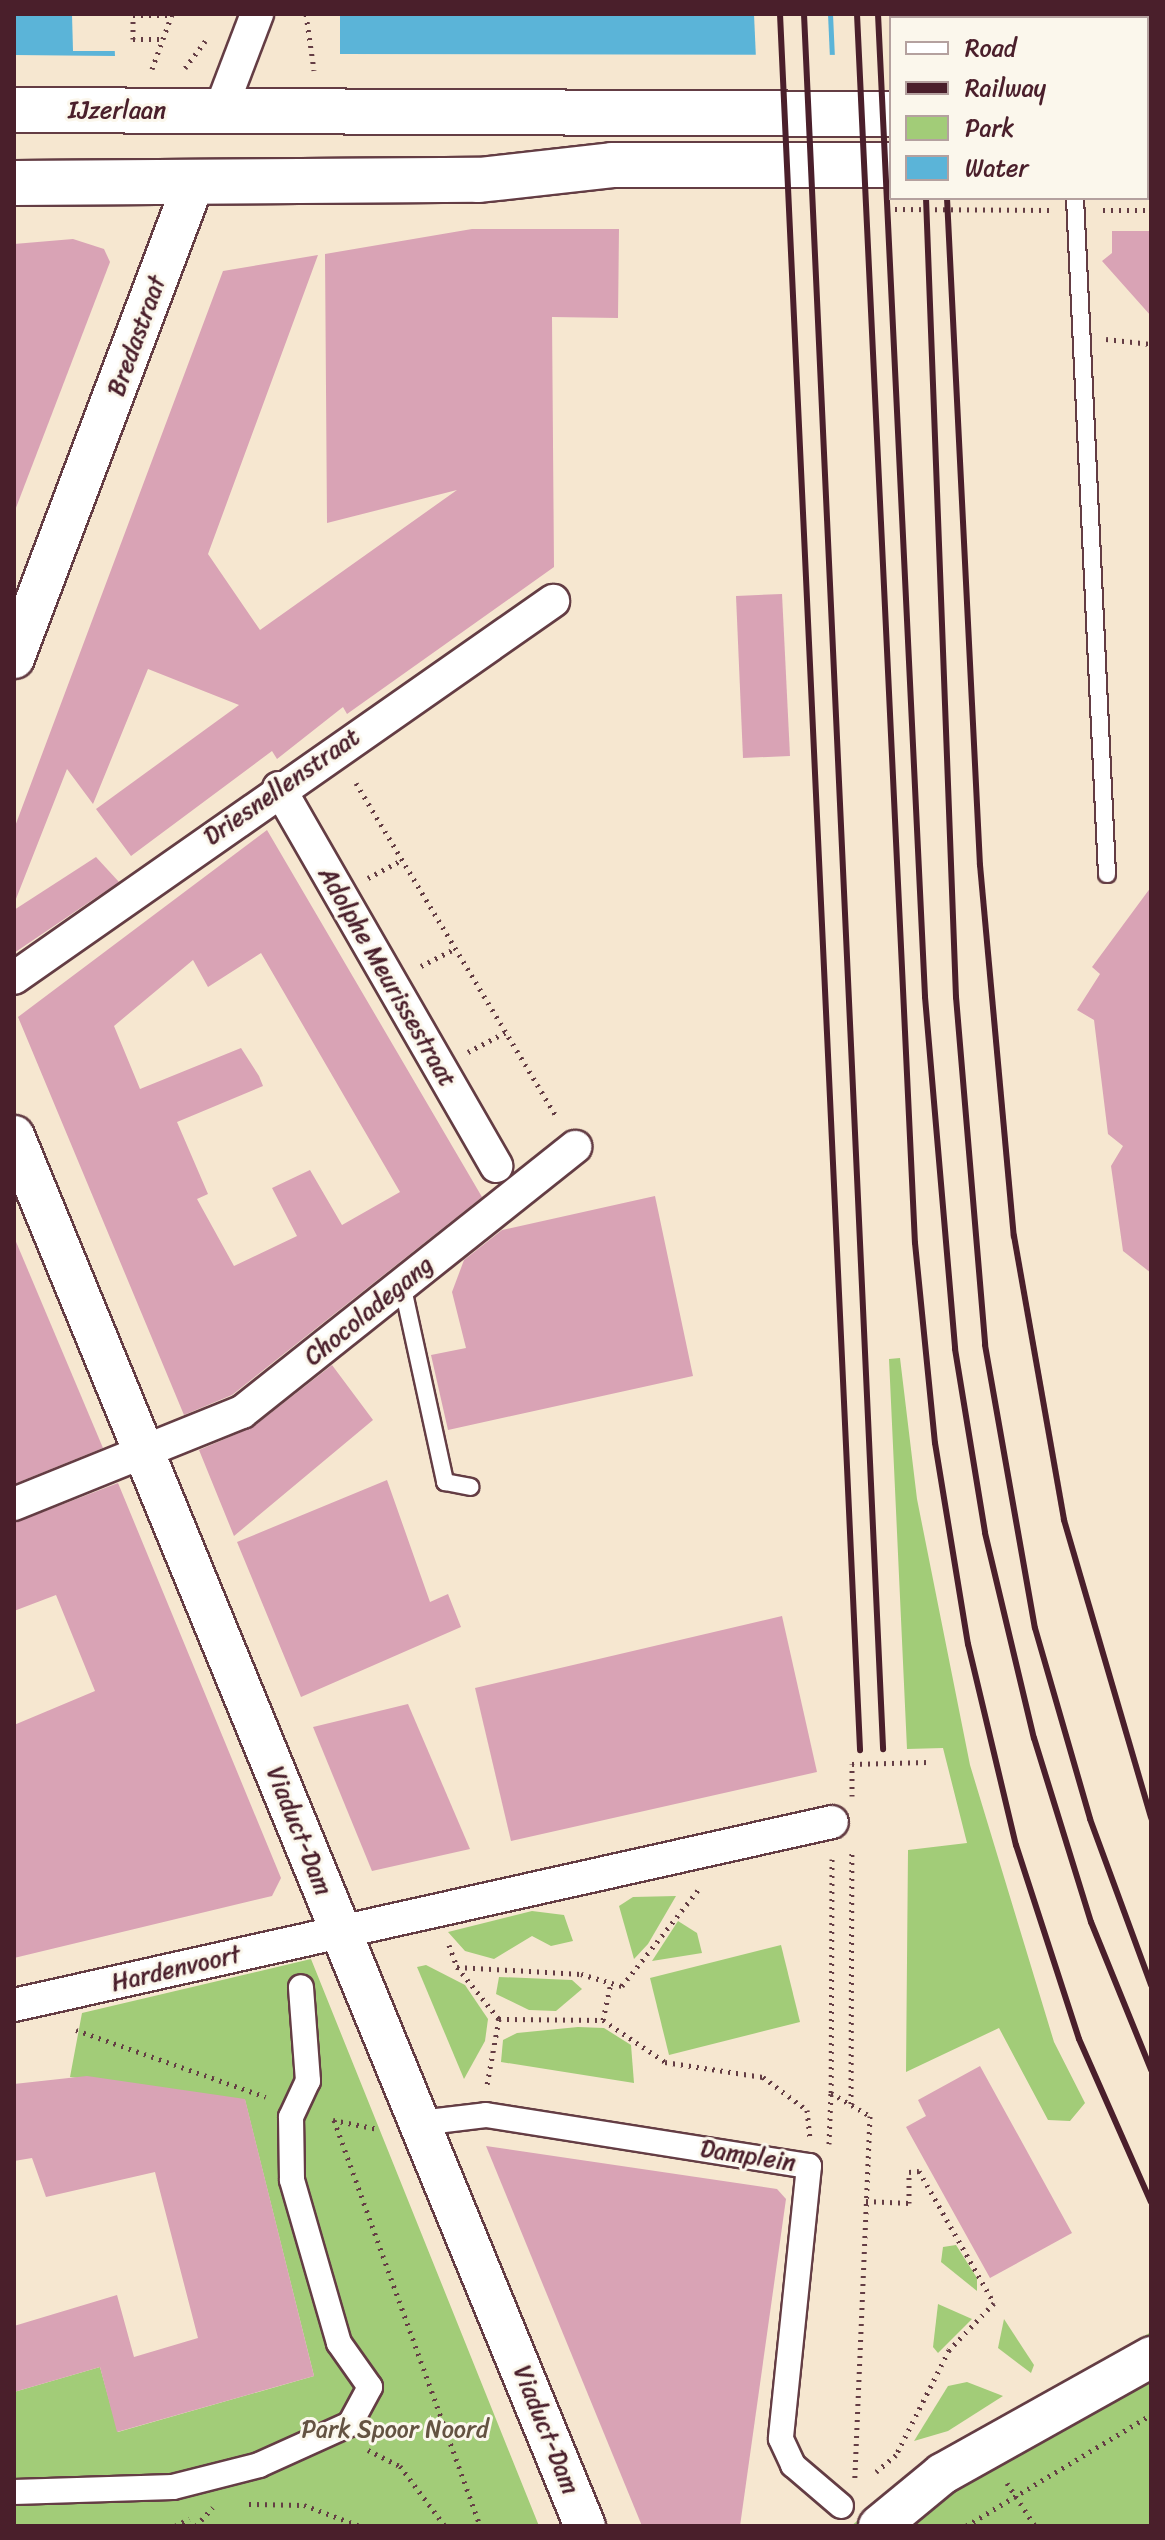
<!DOCTYPE html>
<style>
body{margin:0}
#map{position:relative;width:1165px;height:2540px;overflow:hidden;background:#f6e7d0;font-family:Sriracha,sans-serif}
div>[style]{position:absolute}
[style*='--x']{left:calc(var(--x)*1px);top:calc(var(--y)*1px);width:calc(var(--w)*1px);rotate:calc(var(--a)*1deg)}
.green>*{inset:0;background:#a2cc78}
.water>*{inset:0;background:#5bb4d8}
.pier>*{inset:0;background:#f6e7d0}
.building>*{inset:0;background:#d9a3b5}
.path>*{height:5px;margin-top:-2.5px;transform-origin:0;background:repeating-linear-gradient(90deg,#643d44 0 2px,transparent 0 8px)}
.roads{filter:drop-shadow(2px 0 #643d44) drop-shadow(-2px 0 #643d44) drop-shadow(0 2px #643d44) drop-shadow(0 -2px #643d44)}
.service>*{height:16px;margin:-8px;padding:0 8px;transform-origin:8px;border-radius:8px;background:#fff}
.pedestrian>*{height:24px;margin:-12px;padding:0 12px;transform-origin:12px;border-radius:12px;background:#fff}
.minor>*{height:32px;margin:-16px;padding:0 16px;transform-origin:16px;border-radius:16px;background:#fff}
.tertiary>*{height:40px;margin:-20px;padding:0 20px;transform-origin:20px;border-radius:20px;background:#fff}
.primary>*{height:44px;margin:-22px;padding:0 22px;transform-origin:22px;border-radius:22px;background:#fff}
.rail>*{height:6px;margin:-3px;padding:0 3px;transform-origin:3px;border-radius:3px;background:#4a1f2b}
span{translate:-50% -50%;white-space:nowrap;text-align:center;line-height:1.15;-webkit-text-stroke:6px #fbf7ec;paint-order:stroke}
.street-label{font-size:24px;color:#4a1f2b}
.park-label{font-size:24px;color:#645342}
.frame{position:absolute;inset:0;border:16px solid #4a1f2b;pointer-events:none}
.legend{position:absolute;left:889px;top:16px;width:260px;height:184px;box-sizing:border-box;background:#fbf7ec;border:2px solid #b4a19f;margin:0;padding:10px 14px;list-style:none;font-size:24px;color:#4a1f2b}
.legend li{display:flex;align-items:center;gap:16px;height:40px}
.legend b{width:40px;border:2px solid #b4a19f}
</style>
<div id="map">
<div class="green">
<i style="clip-path:polygon(900px 1358px,917px 1499px,970px 1765px,1054px 2042px,1085px 2103px,1070px 2121px,1048px 2120px,999px 2028px,906px 2072px,908px 1850px,967px 1843px,943px 1748px,907px 1749px,889px 1359px)"></i>
<i style="clip-path:polygon(676px 1896px,648px 1944px,634px 1959px,619px 1906px,633px 1897px)"></i>
<i style="clip-path:polygon(532px 1911px,564px 1915px,573px 1941px,551px 1946px,532px 1936px,494px 1959px,465px 1951px,448px 1932px)"></i>
<i style="clip-path:polygon(678px 1921px,697px 1933px,702px 1953px,652px 1961px)"></i>
<i style="clip-path:polygon(781px 1945px,800px 2022px,669px 2055px,650px 1978px)"></i>
<i style="clip-path:polygon(311px 1959px,539px 2526px,14px 2526px,14px 2392px,100px 2367px,118px 2432px,314px 2376px,245px 2100px,70px 2077px,82px 2013px)"></i>
<i style="clip-path:polygon(426px 1965px,465px 1985px,488px 2019px,485px 2041px,464px 2079px,417px 1967px)"></i>
<i style="clip-path:polygon(499px 1977px,572px 1980px,582px 1989px,556px 2011px,529px 2010px,496px 1994px)"></i>
<i style="clip-path:polygon(578px 2027px,604px 2028px,631px 2045px,634px 2083px,501px 2062px,503px 2040px,517px 2033px)"></i>
<i style="clip-path:polygon(956px 2245px,977px 2278px,977px 2291px,941px 2262px,943px 2247px)"></i>
<i style="clip-path:polygon(938px 2304px,972px 2319px,938px 2353px,933px 2347px)"></i>
<i style="clip-path:polygon(1004px 2319px,1034px 2365px,1031px 2373px,998px 2348px)"></i>
<i style="clip-path:polygon(1151px 2332px,1151px 2526px,851px 2526px,916px 2473px)"></i>
<i style="clip-path:polygon(967px 2382px,1003px 2396px,948px 2431px,914px 2441px,948px 2386px)"></i>
</div>
<div class="water">
<i style="clip-path:polygon(14px 14px,113px 14px,115px 56px,14px 55px)"></i>
<i style="clip-path:polygon(340px 14px,1151px 14px,1151px 55px,1147px 18px,891px 18px,891px 55px,340px 54px)"></i>
</div>
<div class="pier">
<i style="clip-path:polygon(72px 14px,117px 14px,119px 51px,73px 51px)"></i>
<i style="clip-path:polygon(754px 14px,828px 14px,830px 59px,756px 59px)"></i>
<i style="clip-path:polygon(833px 14px,963px 14px,963px 18px,891px 18px,891px 59px,835px 59px)"></i>
</div>
<div class="building">
<i style="clip-path:polygon(472px 229px,619px 229px,618px 318px,552px 317px,554px 567px,347px 714px,343px 707px,277px 759px,272px 751px,131px 856px,96px 809px,239px 705px,148px 669px,93px 804px,67px 769px,14px 904px,14px 829px,223px 271px,318px 255px,208px 554px,260px 630px,457px 490px,327px 523px,325px 254px)"></i>
<i style="clip-path:polygon(1112px 231px,1151px 231px,1151px 316px,1102px 261px,1112px 253px)"></i>
<i style="clip-path:polygon(73px 239px,104px 249px,110px 262px,14px 513px,14px 244px)"></i>
<i style="clip-path:polygon(782px 594px,790px 756px,743px 758px,736px 596px)"></i>
<i style="clip-path:polygon(evenodd,267px 830px,482px 1197px,232px 1395px,184px 1415px,18px 1017px,267px 830px,261px 953px,400px 1192px,342px 1225px,310px 1170px,272px 1188px,297px 1236px,234px 1266px,197px 1199px,208px 1194px,177px 1122px,263px 1086px,259px 1076px,241px 1048px,140px 1089px,114px 1026px,193px 960px,208px 987px,261px 953px)"></i>
<i style="clip-path:polygon(96px 857px,119px 882px,14px 953px,14px 910px)"></i>
<i style="clip-path:polygon(1151px 887px,1151px 1273px,1123px 1251px,1111px 1166px,1123px 1146px,1108px 1134px,1094px 1020px,1077px 1010px,1100px 974px,1092px 967px)"></i>
<i style="clip-path:polygon(655px 1196px,693px 1376px,448px 1430px,431px 1355px,466px 1348px,452px 1292px,464px 1260px,502px 1230px)"></i>
<i style="clip-path:polygon(14px 1237px,103px 1448px,14px 1484px)"></i>
<i style="clip-path:polygon(332px 1365px,373px 1420px,234px 1536px,199px 1450px,253px 1427px)"></i>
<i style="clip-path:polygon(387px 1480px,430px 1602px,448px 1594px,461px 1627px,301px 1697px,237px 1542px)"></i>
<i style="clip-path:polygon(118px 1483px,281px 1878px,272px 1896px,14px 1958px,14px 1725px,95px 1691px,56px 1595px,14px 1611px,14px 1523px)"></i>
<i style="clip-path:polygon(782px 1616px,817px 1772px,511px 1841px,475px 1688px)"></i>
<i style="clip-path:polygon(408px 1704px,470px 1849px,372px 1871px,313px 1727px)"></i>
<i style="clip-path:polygon(980px 2066px,1072px 2233px,990px 2278px,906px 2127px,926px 2116px,918px 2100px)"></i>
<i style="clip-path:polygon(87px 2076px,245px 2099px,314px 2376px,117px 2432px,100px 2367px,14px 2392px,14px 2326px,117px 2295px,134px 2357px,198px 2338px,155px 2172px,46px 2197px,32px 2158px,14px 2161px,14px 2084px)"></i>
<i style="clip-path:polygon(486px 2146px,777px 2189px,786px 2199px,740px 2526px,642px 2526px)"></i>
</div>
<div class="path">
<i style="--x:133;--y:14;--w:25;--a:90"></i>
<i style="--x:133;--y:39;--w:29;--a:0"></i>
<i style="--x:306;--y:14;--w:57;--a:81.9"></i>
<i style="--x:133;--y:15;--w:38;--a:0"></i>
<i style="--x:185;--y:68;--w:34;--a:-53"></i>
<i style="--x:152;--y:69;--w:59;--a:-70"></i>
<i style="--x:895;--y:209;--w:154;--a:0.4"></i>
<i style="--x:1103;--y:210;--w:42;--a:0"></i>
<i style="--x:1106;--y:339;--w:45;--a:6.3"></i>
<i style="--x:356;--y:783;--w:390;--a:59"></i>
<i style="--x:368;--y:878;--w:38;--a:-28"></i>
<i style="--x:421;--y:966;--w:39;--a:-27"></i>
<i style="--x:468;--y:1052;--w:43;--a:-27.8"></i>
<i style="--x:852;--y:1796;--w:32;--a:-90"></i>
<i style="--x:852;--y:1764;--w:76;--a:-1.5"></i>
<i style="--x:832;--y:1859;--w:234;--a:90.2"></i>
<i style="--x:831;--y:2093;--w:45;--a:30.5"></i>
<i style="--x:870;--y:2116;--w:362;--a:92.4"></i>
<i style="--x:449;--y:1945;--w:23;--a:70"></i>
<i style="--x:457;--y:1967;--w:67;--a:51.1"></i>
<i style="--x:499;--y:2019;--w:67;--a:100.3"></i>
<i style="--x:457;--y:1967;--w:124;--a:3.2"></i>
<i style="--x:581;--y:1974;--w:43;--a:16.3"></i>
<i style="--x:622;--y:1986;--w:124;--a:-51.6"></i>
<i style="--x:499;--y:2019;--w:104;--a:0.6"></i>
<i style="--x:603;--y:2020;--w:75;--a:34.1"></i>
<i style="--x:665;--y:2062;--w:99;--a:8.7"></i>
<i style="--x:763;--y:2077;--w:55;--a:36.9"></i>
<i style="--x:807;--y:2110;--w:27;--a:84"></i>
<i style="--x:603;--y:2020;--w:38;--a:-78"></i>
<i style="--x:76;--y:2030;--w:201;--a:19.4"></i>
<i style="--x:851;--y:2104;--w:254;--a:-89.8"></i>
<i style="--x:333;--y:2120;--w:46;--a:11.3"></i>
<i style="--x:334;--y:2120;--w:431;--a:70.2"></i>
<i style="--x:829;--y:2144;--w:51;--a:-87.8"></i>
<i style="--x:866;--y:2201;--w:43;--a:2.7"></i>
<i style="--x:909;--y:2203;--w:31;--a:-90"></i>
<i style="--x:909;--y:2172;--w:10;--a:-6"></i>
<i style="--x:919;--y:2171;--w:152;--a:60.4"></i>
<i style="--x:994;--y:2303;--w:65;--a:133.8"></i>
<i style="--x:949;--y:2350;--w:118;--a:116.8"></i>
<i style="--x:896;--y:2455;--w:26;--a:140"></i>
<i style="--x:368;--y:2450;--w:36;--a:27"></i>
<i style="--x:400;--y:2466;--w:75;--a:53.1"></i>
<i style="--x:1007;--y:2483;--w:51;--a:56.9"></i>
<i style="--x:249;--y:2504;--w:55;--a:1"></i>
<i style="--x:304;--y:2505;--w:60;--a:20.6"></i>
<i style="--x:175;--y:2526;--w:16;--a:-27"></i>
<i style="--x:196;--y:2526;--w:25;--a:-48"></i>
<i style="--x:966;--y:2526;--w:216;--a:-31"></i>
</div>
<div class="roads">
<div class="service">
<i style="--x:1075;--y:198;--w:677;--a:87.29"></i>
<i style="--x:402;--y:1284;--w:203;--a:77.7"></i>
<i style="--x:445;--y:1482;--w:26;--a:11"></i>
</div>
<div class="pedestrian">
<i style="--x:420;--y:2123;--w:66;--a:-6.9"></i>
<i style="--x:486;--y:2115;--w:327;--a:9"></i>
<i style="--x:809;--y:2166;--w:274;--a:95.9"></i>
<i style="--x:781;--y:2439;--w:29;--a:65"></i>
<i style="--x:793;--y:2465;--w:63;--a:40.5"></i>
<i style="--x:14;--y:2492;--w:159;--a:-1.8"></i>
<i style="--x:173;--y:2487;--w:89;--a:-14.3"></i>
<i style="--x:259;--y:2465;--w:100;--a:-24.3"></i>
<i style="--x:350;--y:2424;--w:42;--a:-61.6"></i>
<i style="--x:370;--y:2387;--w:54;--a:-125.2"></i>
<i style="--x:339;--y:2343;--w:170;--a:-106.1"></i>
<i style="--x:292;--y:2180;--w:63;--a:-90.9"></i>
<i style="--x:291;--y:2117;--w:40;--a:-65"></i>
<i style="--x:308;--y:2081;--w:94;--a:-94.3"></i>
</div>
<div class="minor">
<i style="--x:220;--y:111;--w:104;--a:-69.1"></i>
<i style="--x:279;--y:788;--w:436;--a:60.1"></i>
<i style="--x:14;--y:978;--w:658;--a:-34.97"></i>
<i style="--x:14;--y:1504;--w:246;--a:-22"></i>
<i style="--x:242;--y:1412;--w:426;--a:-38.5"></i>
<i style="--x:14;--y:2005;--w:838;--a:-12.61"></i>
</div>
<div class="tertiary">
<i style="--x:14;--y:658;--w:509;--a:-69.29"></i>
<i style="--x:14;--y:1136;--w:1503;--a:67.67"></i>
<i style="--x:879;--y:2526;--w:82;--a:-39.5"></i>
<i style="--x:942;--y:2474;--w:240;--a:-29.2"></i>
</div>
<div class="primary">
<i style="--x:1147;--y:96;--w:4;--a:0"></i>
<i style="--x:14;--y:110;--w:877;--a:0.26"></i>
<i style="--x:1147;--y:166;--w:4;--a:0"></i>
<i style="--x:14;--y:183;--w:465;--a:-0.4"></i>
<i style="--x:479;--y:180;--w:134;--a:-6.4"></i>
<i style="--x:612;--y:165;--w:279;--a:0"></i>
</div>
</div>
<div class="rail">
<i style="--x:780;--y:14;--w:1738;--a:87.36"></i>
<i style="--x:804;--y:14;--w:1737;--a:87.39"></i>
<i style="--x:857;--y:14;--w:1230;--a:87.3"></i>
<i style="--x:915;--y:1243;--w:201;--a:84.3"></i>
<i style="--x:935;--y:1443;--w:204;--a:80.7"></i>
<i style="--x:968;--y:1644;--w:207;--a:76.6"></i>
<i style="--x:1016;--y:1845;--w:204;--a:72"></i>
<i style="--x:1079;--y:2039;--w:178;--a:66.2"></i>
<i style="--x:878;--y:14;--w:984;--a:87.26"></i>
<i style="--x:925;--y:997;--w:353;--a:85.1"></i>
<i style="--x:955;--y:1349;--w:186;--a:80.7"></i>
<i style="--x:985;--y:1533;--w:211;--a:76.6"></i>
<i style="--x:1034;--y:1738;--w:193;--a:72.8"></i>
<i style="--x:1091;--y:1922;--w:160;--a:67.9"></i>
<i style="--x:917;--y:14;--w:4;--a:90"></i>
<i style="--x:939;--y:14;--w:4;--a:90"></i>
<i style="--x:926;--y:198;--w:800;--a:87.85"></i>
<i style="--x:956;--y:997;--w:349;--a:85.2"></i>
<i style="--x:985;--y:1345;--w:287;--a:80"></i>
<i style="--x:1035;--y:1628;--w:199;--a:73.9"></i>
<i style="--x:1090;--y:1819;--w:177;--a:69.8"></i>
<i style="--x:947;--y:198;--w:668;--a:87.17"></i>
<i style="--x:980;--y:865;--w:373;--a:84.8"></i>
<i style="--x:1014;--y:1236;--w:288;--a:80"></i>
<i style="--x:1064;--y:1520;--w:310;--a:73.7"></i>
</div>
<div class="street-label">
<span style="left:117px;top:111px">IJzerlaan</span>
<span style="left:137px;top:336px;rotate:-70deg">Bredastraat</span>
<span style="left:282px;top:787px;rotate:-35deg">Driesnellenstraat</span>
<span style="left:387px;top:977px;rotate:60deg">Adolphe Meurissestraat</span>
<span style="left:369px;top:1311px;rotate:-39deg">Chocoladegang</span>
<span style="left:299px;top:1831px;rotate:68deg">Viaduct-Dam</span>
<span style="left:176px;top:1969px;rotate:-13deg">Hardenvoort</span>
<span style="left:748px;top:2156px;rotate:9deg">Damplein</span>
<span style="left:546px;top:2430px;rotate:68deg">Viaduct-Dam</span>
</div>
<div class="park-label">
<span style="left:395px;top:2430px">Park Spoor Noord</span>
</div>
<div class="frame"></div>
<ul class="legend">
<li><b style="height:10px;background:#fff"></b>Road</li>
<li><b style="height:10px;background:#4a1f2b"></b>Railway</li>
<li><b style="height:22px;background:#a2cc78"></b>Park</li>
<li><b style="height:22px;background:#5bb4d8"></b>Water</li>
</ul>
</div>
